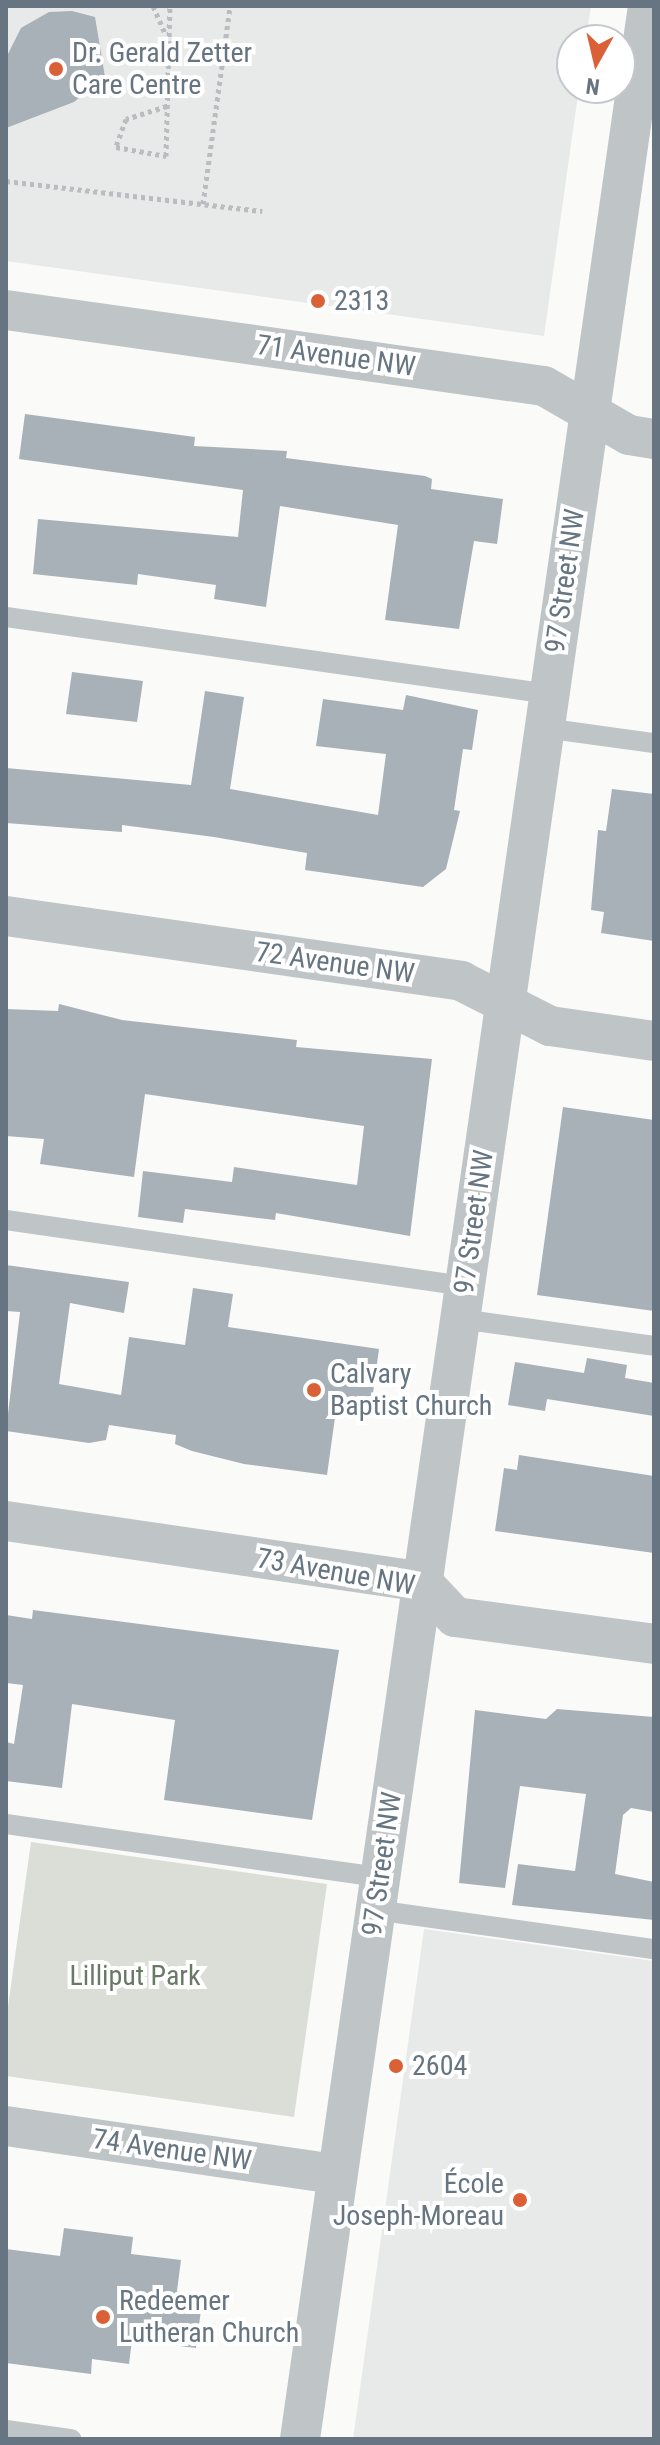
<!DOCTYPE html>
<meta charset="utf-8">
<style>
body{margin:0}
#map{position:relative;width:660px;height:2445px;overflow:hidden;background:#fafaf8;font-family:"Roboto Condensed",sans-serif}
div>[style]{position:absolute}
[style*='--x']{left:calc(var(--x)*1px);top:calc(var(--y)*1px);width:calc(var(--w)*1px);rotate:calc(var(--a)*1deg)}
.built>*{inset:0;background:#e8e9e9}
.green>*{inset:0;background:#daded7}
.building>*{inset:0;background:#a8b1b7}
.path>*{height:5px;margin-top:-2.5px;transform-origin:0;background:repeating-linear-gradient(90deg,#babdc0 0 4px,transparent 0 8px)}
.service>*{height:20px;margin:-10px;padding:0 10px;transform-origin:10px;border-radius:10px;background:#bfc4c7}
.minor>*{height:40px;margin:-20px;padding:0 20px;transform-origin:20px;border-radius:20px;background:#bfc4c7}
.dots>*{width:22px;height:22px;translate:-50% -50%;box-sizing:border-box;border:4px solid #fff;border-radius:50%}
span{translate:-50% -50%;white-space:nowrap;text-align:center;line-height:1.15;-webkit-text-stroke:8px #fff;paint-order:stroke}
.poi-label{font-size:28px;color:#667581}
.left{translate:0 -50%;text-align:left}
.right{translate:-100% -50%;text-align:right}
.street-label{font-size:28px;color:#667581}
.park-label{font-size:28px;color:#687965}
.frame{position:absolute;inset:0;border:8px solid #667581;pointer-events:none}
.north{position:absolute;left:556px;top:24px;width:80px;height:80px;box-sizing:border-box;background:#fff;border:2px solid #c2c8cd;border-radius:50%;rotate:188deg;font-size:22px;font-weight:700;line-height:32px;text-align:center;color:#667581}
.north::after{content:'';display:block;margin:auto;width:28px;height:36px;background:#da6037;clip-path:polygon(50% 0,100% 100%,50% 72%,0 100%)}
</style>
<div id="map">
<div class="built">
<i style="clip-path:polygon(6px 6px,591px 6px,586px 40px,572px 40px,572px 88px,579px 88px,544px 336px,6px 261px)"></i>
<i style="clip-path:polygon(424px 1929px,654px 1961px,654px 2439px,353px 2439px)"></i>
</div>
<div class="green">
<i style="clip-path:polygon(31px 1842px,327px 1884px,294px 2117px,6px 2076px,6px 2021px)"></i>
</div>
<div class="building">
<i style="clip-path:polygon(72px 11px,95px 17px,105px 77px,74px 102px,6px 128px,6px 58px,21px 28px,49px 12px)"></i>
<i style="clip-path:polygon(25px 414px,195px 437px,194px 446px,287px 451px,286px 458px,425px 476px,432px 479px,431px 489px,503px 499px,497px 544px,474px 541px,459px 629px,385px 620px,398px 525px,280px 506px,266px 607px,214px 599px,216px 585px,138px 574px,137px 585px,33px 574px,38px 519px,238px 537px,243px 490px,19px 459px)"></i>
<i style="clip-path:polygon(72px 672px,143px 681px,137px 722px,66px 714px)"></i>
<i style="clip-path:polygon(205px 691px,244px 697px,230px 789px,378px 815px,386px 754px,316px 746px,323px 699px,403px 710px,406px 695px,478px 710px,472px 750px,463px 749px,454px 810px,460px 811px,446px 869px,423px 887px,305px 870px,307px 853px,214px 837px,122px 825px,122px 832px,6px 823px,6px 768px,191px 785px)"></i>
<i style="clip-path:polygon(612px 789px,654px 794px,654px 941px,601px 933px,604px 912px,591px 910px,598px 830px,606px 831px)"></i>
<i style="clip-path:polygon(59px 1004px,122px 1020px,297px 1040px,296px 1047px,432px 1059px,410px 1236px,276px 1213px,275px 1220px,185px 1209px,183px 1223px,138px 1217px,143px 1171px,232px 1182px,234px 1167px,357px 1185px,364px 1126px,145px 1094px,134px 1177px,40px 1164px,44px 1139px,6px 1136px,6px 1009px,58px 1011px)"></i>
<i style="clip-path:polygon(563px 1107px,654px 1120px,654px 1311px,537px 1295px)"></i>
<i style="clip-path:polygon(6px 1265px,129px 1282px,124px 1313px,70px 1303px,59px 1384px,121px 1395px,129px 1337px,185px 1345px,193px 1288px,233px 1294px,228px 1327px,379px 1349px,371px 1408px,337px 1403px,327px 1475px,244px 1464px,192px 1451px,175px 1444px,176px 1435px,109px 1425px,106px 1440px,89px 1443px,6px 1431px,20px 1312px,6px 1311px)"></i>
<i style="clip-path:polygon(587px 1358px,627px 1365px,625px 1378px,654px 1383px,654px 1416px,547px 1399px,545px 1411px,508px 1405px,515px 1362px,584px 1373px)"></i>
<i style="clip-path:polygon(519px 1455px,654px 1476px,654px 1553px,495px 1531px,504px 1468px,517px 1470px)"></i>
<i style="clip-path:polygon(33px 1610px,339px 1650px,312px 1820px,164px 1800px,175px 1720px,72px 1704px,62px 1788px,6px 1781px,6px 1742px,14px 1744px,23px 1685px,6px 1683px,6px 1615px,32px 1619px)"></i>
<i style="clip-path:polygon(557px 1709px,654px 1717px,654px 1812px,631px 1808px,623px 1815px,615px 1874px,654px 1882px,654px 1920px,512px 1905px,518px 1864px,575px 1871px,586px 1794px,520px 1786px,505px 1888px,459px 1883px,475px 1710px,546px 1719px)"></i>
<i style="clip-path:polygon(64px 2228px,133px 2237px,131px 2254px,181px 2260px,177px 2291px,203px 2295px,196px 2348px,132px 2340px,129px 2364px,92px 2359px,91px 2374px,6px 2363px,6px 2249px,60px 2256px)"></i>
</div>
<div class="path">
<i style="--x:153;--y:6;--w:30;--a:66"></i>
<i style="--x:167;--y:106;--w:43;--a:162.4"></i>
<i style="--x:126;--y:119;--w:30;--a:110"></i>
<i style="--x:116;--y:147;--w:51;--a:10.2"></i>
<i style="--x:166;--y:156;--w:150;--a:-88.5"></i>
<i style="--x:6;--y:181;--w:258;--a:6.7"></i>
<i style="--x:203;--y:204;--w:200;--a:-82.2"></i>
</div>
<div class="service">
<i style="--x:6;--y:617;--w:549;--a:8.06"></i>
<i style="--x:544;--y:728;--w:111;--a:7.8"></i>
<i style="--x:6;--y:1220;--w:464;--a:8.2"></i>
<i style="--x:460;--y:1319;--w:196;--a:7.9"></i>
<i style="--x:6;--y:1824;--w:378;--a:8.1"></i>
<i style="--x:375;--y:1910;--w:282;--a:8"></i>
<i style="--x:6;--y:2430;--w:66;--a:7.9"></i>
</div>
<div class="minor">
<i style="--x:6;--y:310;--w:543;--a:8.04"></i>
<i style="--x:544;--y:386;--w:98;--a:30"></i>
<i style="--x:629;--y:435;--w:25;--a:9"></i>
<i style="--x:6;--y:916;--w:460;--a:8.1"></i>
<i style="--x:461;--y:981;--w:100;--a:26.8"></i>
<i style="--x:550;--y:1026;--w:105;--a:8.2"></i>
<i style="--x:6;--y:1521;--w:420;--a:8.3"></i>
<i style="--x:422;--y:1582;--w:48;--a:46.7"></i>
<i style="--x:455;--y:1617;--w:201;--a:7.7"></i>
<i style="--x:6;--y:2126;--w:334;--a:8.3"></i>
<i style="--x:300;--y:2439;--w:2458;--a:-81.86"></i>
</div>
<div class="dots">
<i style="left:56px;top:69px;background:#da6037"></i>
<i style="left:318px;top:301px;background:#da6037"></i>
<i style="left:314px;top:1390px;background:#da6037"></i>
<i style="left:396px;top:2066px;background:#da6037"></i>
<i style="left:520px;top:2200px;background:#da6037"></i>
<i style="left:103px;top:2317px;background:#da6037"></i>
</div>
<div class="poi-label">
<span class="left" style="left:72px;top:69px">Dr. Gerald Zetter<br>Care Centre</span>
<span class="left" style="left:334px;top:301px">2313</span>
<span class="left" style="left:330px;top:1390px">Calvary<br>Baptist Church</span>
<span class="left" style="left:412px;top:2066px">2604</span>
<span class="right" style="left:504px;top:2200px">École<br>Joseph-Moreau</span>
<span class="left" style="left:119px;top:2317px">Redeemer<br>Lutheran Church</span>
</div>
<div class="street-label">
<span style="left:336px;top:356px;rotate:8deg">71 Avenue NW</span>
<span style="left:565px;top:581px;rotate:-82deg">97 Street NW</span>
<span style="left:335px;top:963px;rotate:8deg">72 Avenue NW</span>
<span style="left:474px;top:1222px;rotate:-82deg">97 Street NW</span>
<span style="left:336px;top:1572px;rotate:10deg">73 Avenue NW</span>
<span style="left:382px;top:1864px;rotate:-82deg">97 Street NW</span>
<span style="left:172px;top:2150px;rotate:8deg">74 Avenue NW</span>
</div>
<div class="park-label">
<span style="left:135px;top:1976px">Lilliput Park</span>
</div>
<div class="frame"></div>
<div class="north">N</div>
</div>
